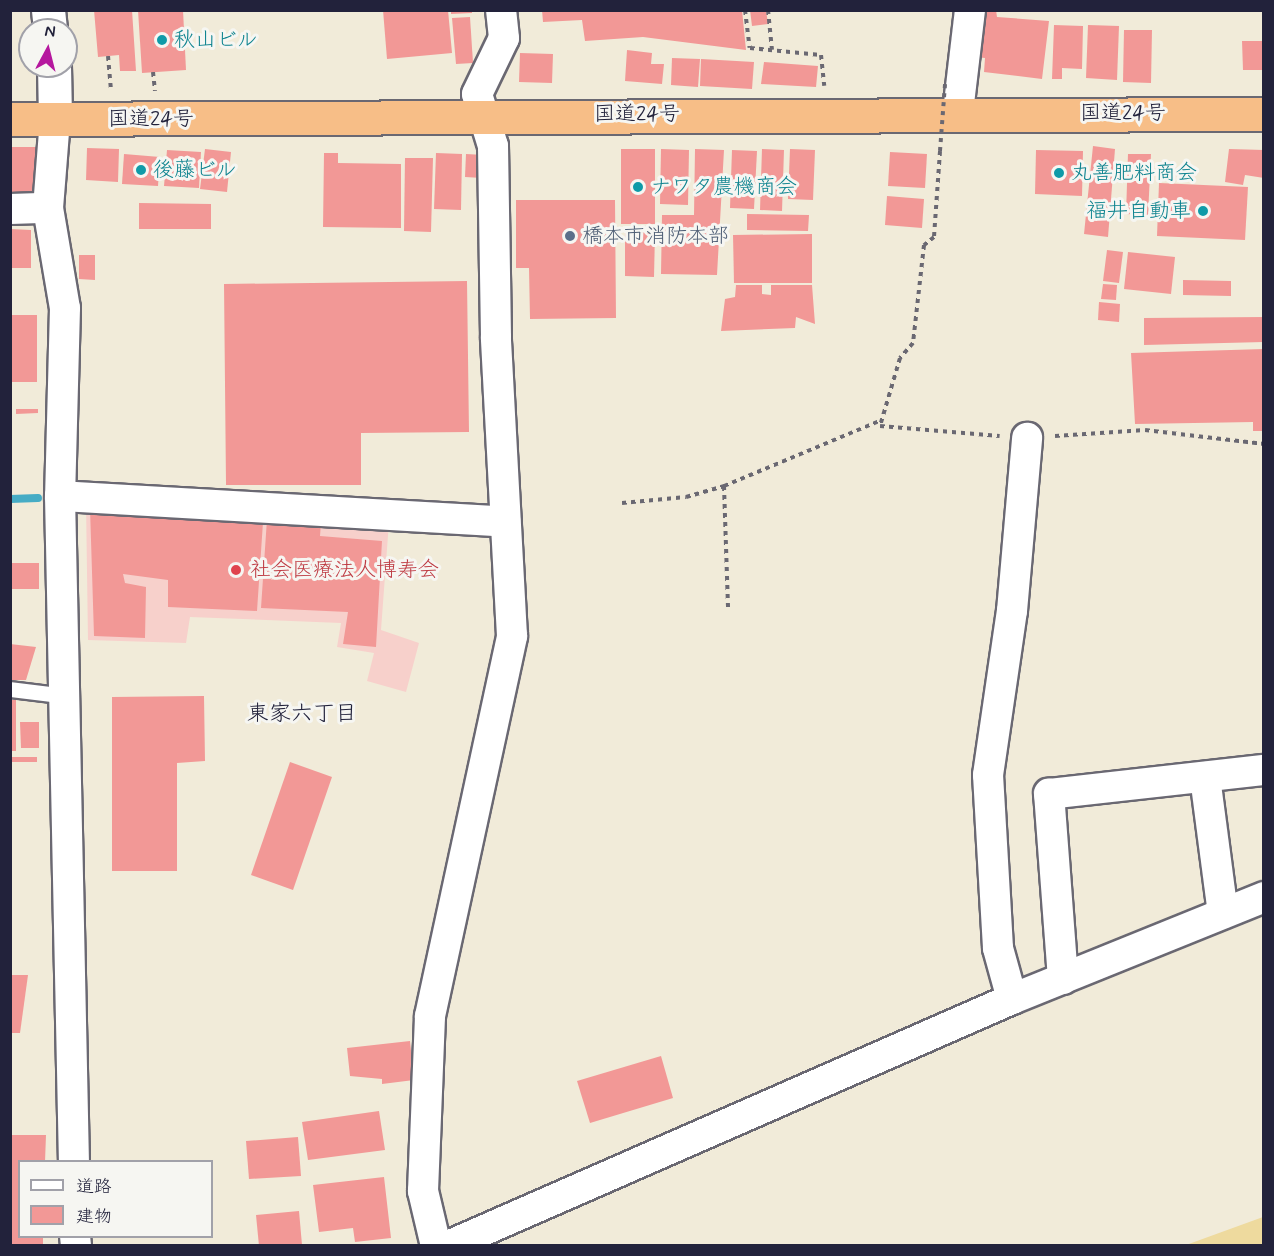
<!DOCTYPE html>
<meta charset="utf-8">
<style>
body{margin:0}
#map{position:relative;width:1274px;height:1256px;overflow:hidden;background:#f1ebd9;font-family:Mynerve,"Klee One",sans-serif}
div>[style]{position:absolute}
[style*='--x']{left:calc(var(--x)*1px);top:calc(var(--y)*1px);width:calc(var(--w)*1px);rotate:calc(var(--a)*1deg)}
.built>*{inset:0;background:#f7d0cb}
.sand>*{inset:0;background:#eeda9e}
.stream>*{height:8px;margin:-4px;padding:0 4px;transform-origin:4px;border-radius:4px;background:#46acc5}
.building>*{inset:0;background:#f29896}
.path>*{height:4px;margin-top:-2px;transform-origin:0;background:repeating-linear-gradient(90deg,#6a6872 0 4.5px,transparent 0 9px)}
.roads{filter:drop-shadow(2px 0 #6a6872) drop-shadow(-2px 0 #6a6872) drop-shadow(0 2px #6a6872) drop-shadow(0 -2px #6a6872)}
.service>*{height:15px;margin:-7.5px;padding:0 7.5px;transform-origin:7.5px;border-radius:7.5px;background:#fff}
.minor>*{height:30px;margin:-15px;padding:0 15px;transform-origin:15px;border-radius:15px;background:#fff}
.tertiary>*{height:33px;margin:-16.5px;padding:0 16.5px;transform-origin:16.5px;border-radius:16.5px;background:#fff}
.trunk>*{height:33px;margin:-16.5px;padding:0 16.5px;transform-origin:16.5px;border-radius:16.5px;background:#f7be87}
.path-bridge>*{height:4px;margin-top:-2px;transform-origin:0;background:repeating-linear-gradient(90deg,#6a6872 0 4.5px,transparent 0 9px)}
.dots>*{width:16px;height:16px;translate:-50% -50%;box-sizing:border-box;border:3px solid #f6f6f2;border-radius:50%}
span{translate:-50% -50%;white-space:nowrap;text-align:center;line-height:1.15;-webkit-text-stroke:6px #f6f6f2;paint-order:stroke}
.culture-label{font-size:21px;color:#0d838f}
.left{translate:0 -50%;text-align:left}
.right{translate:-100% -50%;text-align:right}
.street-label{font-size:21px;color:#22223b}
.service-label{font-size:21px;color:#4e5e75}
.health-label{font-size:21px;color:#be3a42}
.neighbourhood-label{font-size:22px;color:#22223b}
.frame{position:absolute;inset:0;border:12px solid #22223b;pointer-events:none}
.legend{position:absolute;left:18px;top:1160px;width:195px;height:78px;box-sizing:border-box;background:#f6f6f2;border:2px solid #a1a1a9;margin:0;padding:8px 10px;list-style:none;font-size:18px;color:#22223b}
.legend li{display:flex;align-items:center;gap:12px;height:30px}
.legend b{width:30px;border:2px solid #a1a1a9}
.north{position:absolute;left:18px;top:18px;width:60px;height:60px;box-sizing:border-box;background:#f6f6f2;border:2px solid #a1a1a9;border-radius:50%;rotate:7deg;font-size:16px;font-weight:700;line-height:24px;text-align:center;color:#22223b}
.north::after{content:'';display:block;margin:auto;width:21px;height:27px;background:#b5179e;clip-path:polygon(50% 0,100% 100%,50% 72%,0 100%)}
</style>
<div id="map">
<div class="built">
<i style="clip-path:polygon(86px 503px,389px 522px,381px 630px,419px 643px,406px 692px,367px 681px,374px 653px,337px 647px,341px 623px,190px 617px,186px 643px,88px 640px)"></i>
</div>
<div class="sand">
<i style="clip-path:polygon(1263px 1217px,1263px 1245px,1186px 1245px)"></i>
</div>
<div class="stream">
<i style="--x:10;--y:499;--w:28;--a:-2"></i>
</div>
<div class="building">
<i style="clip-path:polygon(94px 10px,132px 10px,136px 71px,120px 71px,119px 55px,98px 57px)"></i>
<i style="clip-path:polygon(138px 10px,183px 10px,186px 70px,142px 73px)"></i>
<i style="clip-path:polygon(383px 10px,448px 10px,452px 53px,387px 59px)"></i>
<i style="clip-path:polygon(451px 10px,472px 10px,472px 13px,451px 14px)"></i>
<i style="clip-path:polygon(542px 10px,742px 10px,746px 50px,643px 37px,585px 41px,582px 20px,543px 22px)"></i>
<i style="clip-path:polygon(750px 10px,766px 10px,768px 24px,752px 26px)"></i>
<i style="clip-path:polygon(985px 10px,996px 10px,997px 17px,1049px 21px,1042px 79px,984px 72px,985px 58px,975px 57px)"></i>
<i style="clip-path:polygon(470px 17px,473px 63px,456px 64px,452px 18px)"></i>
<i style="clip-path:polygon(1054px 25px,1083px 26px,1082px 69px,1062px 68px,1062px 79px,1052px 79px)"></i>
<i style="clip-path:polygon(1088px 25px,1119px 26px,1117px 80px,1086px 78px)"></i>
<i style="clip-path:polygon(1124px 30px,1152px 30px,1151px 83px,1123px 82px)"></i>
<i style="clip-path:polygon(1242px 41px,1264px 41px,1264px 70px,1243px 70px)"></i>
<i style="clip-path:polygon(627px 50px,652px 53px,651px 64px,664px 64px,662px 84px,625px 81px)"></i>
<i style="clip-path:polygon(520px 53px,553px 54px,552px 83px,519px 82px)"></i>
<i style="clip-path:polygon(672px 58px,700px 59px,698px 87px,671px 85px)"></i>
<i style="clip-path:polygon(701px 59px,754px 62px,752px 89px,700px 86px)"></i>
<i style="clip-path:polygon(764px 62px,818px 66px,816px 87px,761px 84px)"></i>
<i style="clip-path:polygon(1093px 146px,1115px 149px,1108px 237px,1084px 234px)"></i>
<i style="clip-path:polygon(10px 147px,36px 147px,36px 193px,10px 193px)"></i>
<i style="clip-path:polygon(87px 148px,119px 149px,118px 182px,86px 180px)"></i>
<i style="clip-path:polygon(205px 149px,231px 152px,227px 192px,200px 189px)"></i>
<i style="clip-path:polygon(621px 149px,655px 149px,655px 224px,621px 224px)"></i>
<i style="clip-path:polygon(661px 149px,689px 150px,688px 205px,660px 204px)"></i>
<i style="clip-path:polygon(695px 149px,724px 150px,717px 275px,661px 274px,662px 215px,694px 215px)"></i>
<i style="clip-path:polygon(762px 149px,784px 150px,782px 211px,760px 210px)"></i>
<i style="clip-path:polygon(790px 149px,815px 150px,813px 200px,788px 199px)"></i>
<i style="clip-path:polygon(1229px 149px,1264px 150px,1264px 178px,1245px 175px,1243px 185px,1225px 182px)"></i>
<i style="clip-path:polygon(167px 150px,201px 152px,199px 188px,164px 186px)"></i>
<i style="clip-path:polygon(732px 150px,757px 151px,754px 209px,730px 208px)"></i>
<i style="clip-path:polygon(1036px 150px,1083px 151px,1082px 196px,1035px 194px)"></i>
<i style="clip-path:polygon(890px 152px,927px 154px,925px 188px,888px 186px)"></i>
<i style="clip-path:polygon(324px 153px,338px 153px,338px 163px,401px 164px,401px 228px,323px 227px)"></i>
<i style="clip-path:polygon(436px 153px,462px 154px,461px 210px,434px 209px)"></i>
<i style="clip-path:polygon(124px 154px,160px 157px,158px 186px,122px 184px)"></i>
<i style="clip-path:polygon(466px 154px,484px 155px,482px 178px,465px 177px)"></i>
<i style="clip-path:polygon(1128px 154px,1151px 154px,1148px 215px,1126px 214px)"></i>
<i style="clip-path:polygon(405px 158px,433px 158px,431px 232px,404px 231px)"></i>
<i style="clip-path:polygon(1159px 183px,1248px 187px,1245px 240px,1157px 236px)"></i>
<i style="clip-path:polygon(887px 196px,924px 199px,922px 228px,885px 225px)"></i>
<i style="clip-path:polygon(516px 200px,615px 200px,616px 318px,530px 319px,529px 268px,516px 268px)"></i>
<i style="clip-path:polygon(139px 203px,211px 204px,211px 229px,139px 229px)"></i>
<i style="clip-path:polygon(747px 214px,809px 215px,808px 231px,747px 230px)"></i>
<i style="clip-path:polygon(10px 229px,31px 230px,31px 268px,10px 268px)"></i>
<i style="clip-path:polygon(625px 232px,655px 233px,654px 277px,625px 276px)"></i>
<i style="clip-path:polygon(812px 234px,812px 283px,734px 283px,733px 235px)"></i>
<i style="clip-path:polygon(1107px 250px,1123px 252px,1119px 283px,1103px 281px)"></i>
<i style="clip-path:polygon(1128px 252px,1175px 257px,1171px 294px,1124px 289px)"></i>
<i style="clip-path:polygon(79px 255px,95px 255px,95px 280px,79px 279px)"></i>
<i style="clip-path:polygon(1183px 280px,1231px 281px,1231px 296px,1183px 295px)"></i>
<i style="clip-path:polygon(467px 281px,469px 432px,361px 433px,361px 485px,226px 485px,224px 284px)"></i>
<i style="clip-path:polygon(1103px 284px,1117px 285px,1116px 300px,1101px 299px)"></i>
<i style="clip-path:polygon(736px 285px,762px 285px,762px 294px,771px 295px,771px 285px,812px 285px,815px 324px,796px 317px,795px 328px,721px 331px,725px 299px,735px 297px)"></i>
<i style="clip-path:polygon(1099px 302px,1120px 304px,1119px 322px,1098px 320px)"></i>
<i style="clip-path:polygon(10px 315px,37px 315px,37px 382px,10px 382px)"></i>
<i style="clip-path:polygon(1264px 317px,1264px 342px,1144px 345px,1144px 318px)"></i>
<i style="clip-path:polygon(1264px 349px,1264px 431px,1253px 431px,1253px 422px,1135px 424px,1131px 353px)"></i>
<i style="clip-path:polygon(16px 409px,38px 409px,38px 413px,16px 414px)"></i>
<i style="clip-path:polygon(90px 508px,263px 522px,257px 611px,168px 607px,168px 580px,123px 574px,125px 583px,146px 587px,145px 638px,94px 636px)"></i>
<i style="clip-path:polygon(267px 519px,321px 523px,320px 536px,382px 541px,376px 647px,343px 644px,348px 612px,261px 608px)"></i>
<i style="clip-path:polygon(10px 563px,39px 563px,39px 589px,10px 589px)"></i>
<i style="clip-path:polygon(10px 644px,36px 647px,26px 680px,10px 680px)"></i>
<i style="clip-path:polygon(204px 696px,205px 761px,177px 763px,177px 871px,112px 871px,112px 697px)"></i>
<i style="clip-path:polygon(10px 700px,16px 700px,16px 751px,10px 751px)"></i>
<i style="clip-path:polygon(20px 722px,39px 722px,39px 748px,21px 748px)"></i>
<i style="clip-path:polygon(10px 757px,37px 757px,37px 762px,10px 762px)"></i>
<i style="clip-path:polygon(290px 762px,332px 777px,293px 890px,251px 875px)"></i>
<i style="clip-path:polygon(10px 975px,28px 975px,20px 1033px,10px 1033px)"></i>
<i style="clip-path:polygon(410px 1041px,414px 1080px,382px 1084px,382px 1079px,350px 1076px,347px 1048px)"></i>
<i style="clip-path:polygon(661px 1056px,673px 1098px,590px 1123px,577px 1081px)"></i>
<i style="clip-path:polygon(379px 1111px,385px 1150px,308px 1160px,302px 1122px)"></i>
<i style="clip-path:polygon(10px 1135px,46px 1135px,45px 1162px,20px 1162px,20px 1236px,43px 1236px,43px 1246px,10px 1246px)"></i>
<i style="clip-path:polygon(298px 1137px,301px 1176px,249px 1179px,246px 1141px)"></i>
<i style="clip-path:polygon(384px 1177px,391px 1238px,355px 1242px,353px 1228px,319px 1232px,313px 1185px)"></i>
<i style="clip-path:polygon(299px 1211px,302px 1245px,259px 1246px,256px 1215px)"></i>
</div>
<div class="path">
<i style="--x:745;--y:10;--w:38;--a:83"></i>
<i style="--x:750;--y:48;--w:71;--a:5.6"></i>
<i style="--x:821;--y:55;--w:31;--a:84"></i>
<i style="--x:768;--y:10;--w:40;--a:84.3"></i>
<i style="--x:108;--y:56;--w:34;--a:85"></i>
<i style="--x:153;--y:72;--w:19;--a:84"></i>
<i style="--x:940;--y:151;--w:86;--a:94"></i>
<i style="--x:934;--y:237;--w:13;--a:141"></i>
<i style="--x:924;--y:245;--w:99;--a:96.4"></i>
<i style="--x:913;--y:343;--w:20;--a:131"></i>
<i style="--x:900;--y:358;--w:71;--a:106.4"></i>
<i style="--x:880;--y:426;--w:120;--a:4.8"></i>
<i style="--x:1055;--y:436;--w:90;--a:-3.8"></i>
<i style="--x:1145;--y:430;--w:120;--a:6.7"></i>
<i style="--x:724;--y:486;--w:123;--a:88.1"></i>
<i style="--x:622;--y:503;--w:64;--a:-5.4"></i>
<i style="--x:686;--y:497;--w:40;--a:-16"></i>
<i style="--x:724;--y:486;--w:171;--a:-22.7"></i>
</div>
<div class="roads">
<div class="service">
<i style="--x:10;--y:689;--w:57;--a:7"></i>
</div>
<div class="minor">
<i style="--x:958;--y:112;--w:103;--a:-83.3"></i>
<i style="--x:55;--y:119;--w:89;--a:94.5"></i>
<i style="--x:48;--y:208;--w:101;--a:80.4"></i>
<i style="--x:65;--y:308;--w:188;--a:91.5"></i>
<i style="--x:60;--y:496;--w:666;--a:88.8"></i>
<i style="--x:10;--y:209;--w:38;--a:-2"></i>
<i style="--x:60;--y:496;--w:446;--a:3.3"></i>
<i style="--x:1205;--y:777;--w:137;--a:82.5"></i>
<i style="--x:1063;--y:979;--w:186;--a:-94.3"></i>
<i style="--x:1049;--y:794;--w:216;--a:-6.4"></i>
<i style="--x:1012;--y:999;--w:53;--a:-105.4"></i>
<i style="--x:998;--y:948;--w:173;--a:-93.3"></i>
<i style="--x:988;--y:775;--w:166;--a:-81.7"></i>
<i style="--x:1012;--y:611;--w:174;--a:-85"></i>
<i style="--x:75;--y:1236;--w:10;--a:84"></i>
<i style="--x:436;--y:1246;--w:57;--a:-103.3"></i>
<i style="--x:423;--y:1191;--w:175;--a:-87.7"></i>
<i style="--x:430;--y:1016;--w:389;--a:-77.8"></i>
<i style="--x:512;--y:636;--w:299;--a:-93.1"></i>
<i style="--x:496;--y:337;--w:191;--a:-90.9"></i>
<i style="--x:493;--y:146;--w:54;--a:-107.1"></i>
<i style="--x:477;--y:94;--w:62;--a:-64.3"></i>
<i style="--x:504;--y:38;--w:28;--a:-96"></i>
<i style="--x:448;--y:1246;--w:616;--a:-23.65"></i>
<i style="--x:1012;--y:999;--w:272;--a:-22"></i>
</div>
<div class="tertiary">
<i style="--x:48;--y:10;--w:20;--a:84"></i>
<i style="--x:54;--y:66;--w:53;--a:88.9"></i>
</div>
<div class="trunk">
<i style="--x:10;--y:119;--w:1254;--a:-0.23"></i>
</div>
</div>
<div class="path-bridge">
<i style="--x:940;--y:151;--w:67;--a:-85.7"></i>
</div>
<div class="dots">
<i style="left:162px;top:40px;background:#0f9aa8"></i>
<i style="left:141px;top:170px;background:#0f9aa8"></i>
<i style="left:1059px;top:173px;background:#0f9aa8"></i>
<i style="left:638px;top:187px;background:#0f9aa8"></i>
<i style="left:1203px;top:211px;background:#0f9aa8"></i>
<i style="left:570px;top:236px;background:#5c6f8a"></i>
<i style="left:236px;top:570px;background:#e0444e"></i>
</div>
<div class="culture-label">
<span class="left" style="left:174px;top:40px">秋山ビル</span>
<span class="left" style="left:153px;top:170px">後藤ビル</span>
<span class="left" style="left:1071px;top:173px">丸善肥料商会</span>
<span class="left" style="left:650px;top:187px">ナワタ農機商会</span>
<span class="right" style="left:1191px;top:211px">福井自動車</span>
</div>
<div class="street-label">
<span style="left:1123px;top:113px">国道24号</span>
<span style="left:637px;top:114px">国道24号</span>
<span style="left:151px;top:119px">国道24号</span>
</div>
<div class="service-label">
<span class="left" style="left:582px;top:236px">橋本市消防本部</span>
</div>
<div class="health-label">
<span class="left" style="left:250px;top:570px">社会医療法人博寿会</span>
</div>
<div class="neighbourhood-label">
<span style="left:302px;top:715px">東家六丁目</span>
</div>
<div class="frame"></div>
<ul class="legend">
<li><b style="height:8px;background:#fff"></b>道路</li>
<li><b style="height:16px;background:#f29896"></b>建物</li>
</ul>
<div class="north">N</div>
</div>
